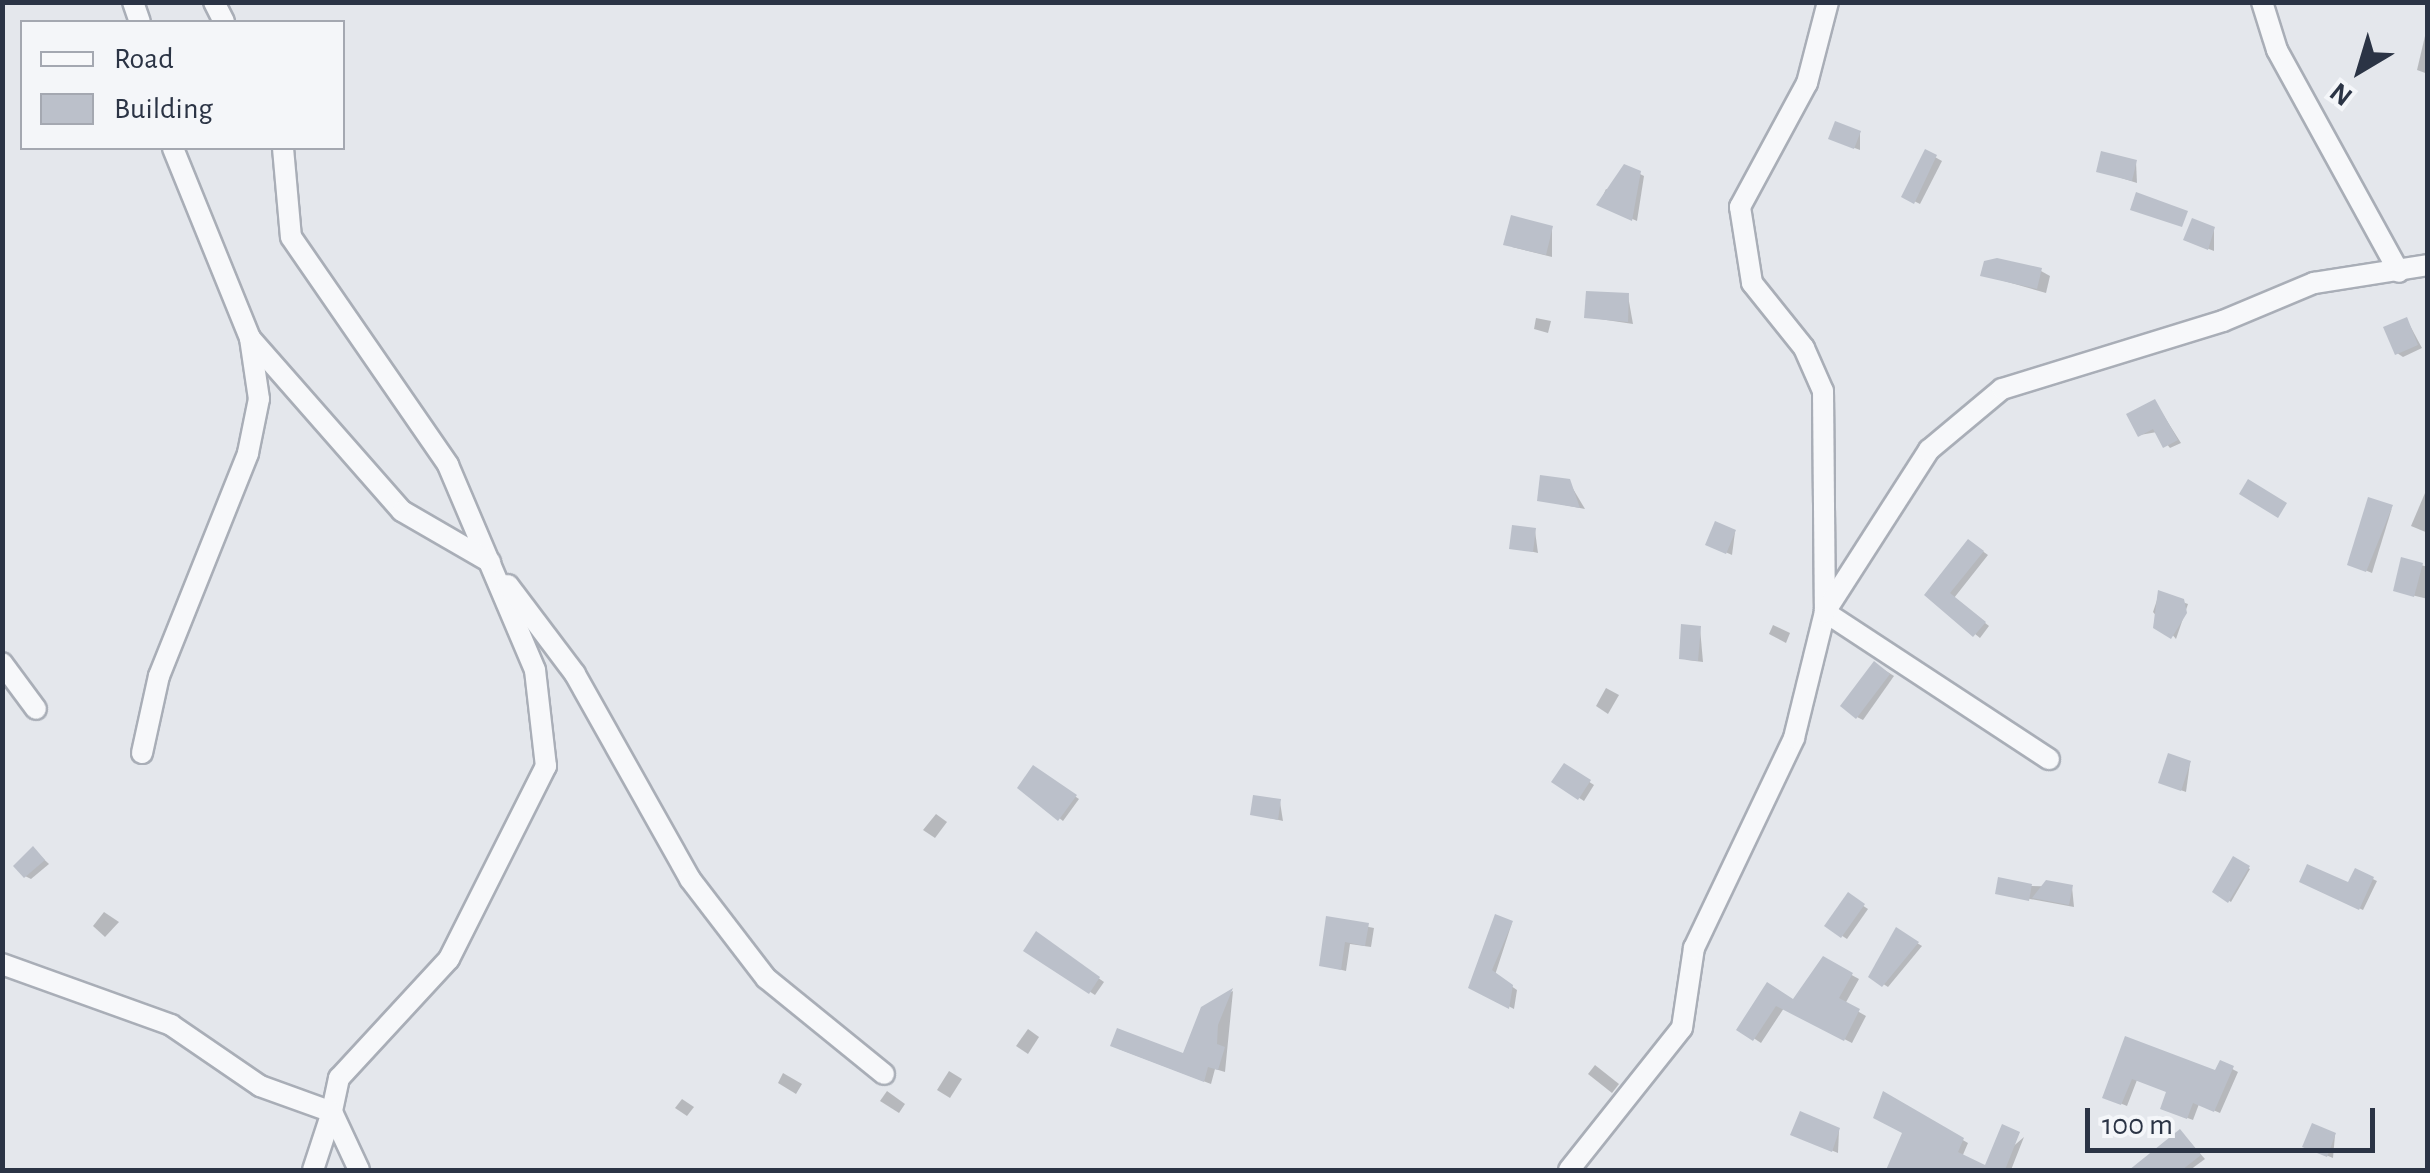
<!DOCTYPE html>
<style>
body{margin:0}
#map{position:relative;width:2430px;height:1173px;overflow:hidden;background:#e4e7ec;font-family:"Alegreya Sans",sans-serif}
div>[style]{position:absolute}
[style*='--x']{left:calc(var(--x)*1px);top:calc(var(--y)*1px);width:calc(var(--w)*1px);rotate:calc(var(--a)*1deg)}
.shadow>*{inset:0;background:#0003}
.building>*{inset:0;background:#bbc0ca}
.roads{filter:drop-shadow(2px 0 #a9aeb7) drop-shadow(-2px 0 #a9aeb7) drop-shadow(0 2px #a9aeb7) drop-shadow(0 -2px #a9aeb7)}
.street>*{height:20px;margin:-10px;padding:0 10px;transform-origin:10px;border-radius:10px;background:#f7f8fa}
span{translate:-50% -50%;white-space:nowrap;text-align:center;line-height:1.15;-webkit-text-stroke:8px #f4f6f9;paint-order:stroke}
.frame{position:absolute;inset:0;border:5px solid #2b3445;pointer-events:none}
.legend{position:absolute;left:20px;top:20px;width:325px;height:130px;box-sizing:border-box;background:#f4f6f9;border:2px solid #a4a8b1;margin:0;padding:12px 18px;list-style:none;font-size:30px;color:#2b3445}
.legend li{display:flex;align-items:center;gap:20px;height:50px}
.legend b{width:50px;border:2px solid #a4a8b1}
.north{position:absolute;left:2310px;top:20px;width:100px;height:100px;-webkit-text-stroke:8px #f4f6f9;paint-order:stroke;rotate:218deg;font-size:28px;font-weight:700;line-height:40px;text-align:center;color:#2b3445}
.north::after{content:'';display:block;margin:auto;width:35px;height:45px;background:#2b3445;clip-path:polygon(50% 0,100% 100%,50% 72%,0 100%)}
.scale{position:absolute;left:2085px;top:1108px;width:290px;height:45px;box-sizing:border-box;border:5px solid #2b3445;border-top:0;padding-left:12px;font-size:30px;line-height:35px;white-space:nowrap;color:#2b3445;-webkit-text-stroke:8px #f4f6f9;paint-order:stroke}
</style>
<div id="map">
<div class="shadow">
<i style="clip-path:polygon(2425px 36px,2428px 36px,2428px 74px,2417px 70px)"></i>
<i style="clip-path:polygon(1860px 133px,1860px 150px,1836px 141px)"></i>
<i style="clip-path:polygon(1926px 152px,1942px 161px,1920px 204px,1904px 196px)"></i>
<i style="clip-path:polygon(2136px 162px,2137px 183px,2099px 171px)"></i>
<i style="clip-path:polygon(1626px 167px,1644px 176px,1637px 221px,1599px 204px,1606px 189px,1616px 194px)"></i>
<i style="clip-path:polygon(1552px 228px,1552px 257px,1512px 247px)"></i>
<i style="clip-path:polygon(2214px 230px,2214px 251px,2191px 242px)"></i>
<i style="clip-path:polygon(2041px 271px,2050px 276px,2046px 293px,1983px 275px)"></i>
<i style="clip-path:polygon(1628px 296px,1633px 324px,1586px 317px)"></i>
<i style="clip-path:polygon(1536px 318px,1551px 321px,1548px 333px,1534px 329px)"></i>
<i style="clip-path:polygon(2407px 320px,2422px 348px,2403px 357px,2397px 353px)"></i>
<i style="clip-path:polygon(2155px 402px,2181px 443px,2170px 448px,2157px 432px,2140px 435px)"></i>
<i style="clip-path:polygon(1569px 482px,1585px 509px,1539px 500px)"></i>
<i style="clip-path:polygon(2428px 486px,2428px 533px,2411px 526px)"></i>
<i style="clip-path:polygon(2392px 508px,2372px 573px,2355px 566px)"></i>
<i style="clip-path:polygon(1535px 531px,1538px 553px,1512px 547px)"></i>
<i style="clip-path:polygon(1735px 532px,1732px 555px,1714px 547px)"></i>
<i style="clip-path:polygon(1974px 545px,1988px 555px,1954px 598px,1989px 626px,1980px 638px,1927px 595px)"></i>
<i style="clip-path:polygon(2403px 560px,2428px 567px,2428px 599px,2399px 592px)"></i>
<i style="clip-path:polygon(2159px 594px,2188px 604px,2176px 639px,2153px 612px)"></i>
<i style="clip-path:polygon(1773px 625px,1790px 633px,1786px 643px,1769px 634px)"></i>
<i style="clip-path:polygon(1700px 628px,1703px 662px,1687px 660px,1682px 657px)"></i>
<i style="clip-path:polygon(1875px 664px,1894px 676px,1863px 720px,1857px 717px)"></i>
<i style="clip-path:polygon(1606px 688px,1619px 695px,1608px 714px,1596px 706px)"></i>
<i style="clip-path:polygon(2190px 763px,2186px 792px,2167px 785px)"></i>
<i style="clip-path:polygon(1565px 766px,1594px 785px,1584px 801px,1555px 782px)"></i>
<i style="clip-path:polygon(1033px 768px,1079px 799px,1063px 821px,1020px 787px)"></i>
<i style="clip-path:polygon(1280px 802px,1283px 821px,1253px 814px)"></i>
<i style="clip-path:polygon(936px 814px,947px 822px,935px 838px,923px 830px)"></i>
<i style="clip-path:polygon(33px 849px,49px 864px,31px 879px,25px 876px)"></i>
<i style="clip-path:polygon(2234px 860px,2250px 869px,2231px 902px,2215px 892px)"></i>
<i style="clip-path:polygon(2356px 871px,2377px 881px,2363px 910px,2302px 881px,2349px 886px)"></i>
<i style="clip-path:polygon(2031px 886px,2072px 887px,2074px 907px,1998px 893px)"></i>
<i style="clip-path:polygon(1848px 896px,1868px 909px,1847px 939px,1827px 926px)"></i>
<i style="clip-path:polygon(104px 912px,119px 922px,105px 937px,93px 926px)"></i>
<i style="clip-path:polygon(1328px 919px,1374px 928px,1371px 947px,1350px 944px,1346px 971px,1322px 965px)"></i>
<i style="clip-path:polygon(1512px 923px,1495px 975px,1517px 990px,1514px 1009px,1472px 987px)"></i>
<i style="clip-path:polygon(1897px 931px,1922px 946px,1888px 987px,1871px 976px)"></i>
<i style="clip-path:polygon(1042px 938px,1104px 982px,1095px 995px,1027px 951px)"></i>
<i style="clip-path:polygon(1824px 960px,1859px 979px,1845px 1004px,1866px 1016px,1852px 1043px,1784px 1008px,1761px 1043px,1740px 1029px,1768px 986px,1794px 1002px)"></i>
<i style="clip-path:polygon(1233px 991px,1225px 1072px,1215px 1069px,1211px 1084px,1119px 1049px,1185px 1056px,1203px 1008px)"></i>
<i style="clip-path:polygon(1028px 1029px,1039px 1037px,1028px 1054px,1016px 1046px)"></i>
<i style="clip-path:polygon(2127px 1040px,2216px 1074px,2221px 1063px,2238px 1072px,2220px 1113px,2199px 1104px,2193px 1120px,2169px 1111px,2169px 1092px,2137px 1080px,2127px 1106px,2110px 1099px)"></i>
<i style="clip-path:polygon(1595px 1065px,1619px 1084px,1612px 1093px,1588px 1074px)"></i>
<i style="clip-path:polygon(949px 1071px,962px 1079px,950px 1098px,937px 1090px)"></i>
<i style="clip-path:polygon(783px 1073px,802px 1084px,796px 1094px,778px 1083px)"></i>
<i style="clip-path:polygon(887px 1091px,905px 1104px,899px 1113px,880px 1101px)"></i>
<i style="clip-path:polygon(1885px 1095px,1968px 1143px,1962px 1157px,1987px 1169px,2024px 1137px,2011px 1170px,1889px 1170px,1905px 1132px)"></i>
<i style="clip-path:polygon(682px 1099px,694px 1107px,687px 1116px,675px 1108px)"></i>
<i style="clip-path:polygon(1839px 1130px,1838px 1153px,1799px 1137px)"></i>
<i style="clip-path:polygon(2181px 1132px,2205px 1159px,2190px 1170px,2159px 1170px,2148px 1158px)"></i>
<i style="clip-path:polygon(2335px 1135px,2333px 1158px,2311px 1149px)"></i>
</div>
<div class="building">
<i style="clip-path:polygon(1835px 121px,1861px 131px,1854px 149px,1828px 139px)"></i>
<i style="clip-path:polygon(1925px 149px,1937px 155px,1914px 204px,1901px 197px)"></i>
<i style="clip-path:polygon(2101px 151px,2137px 160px,2132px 181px,2096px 172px)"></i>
<i style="clip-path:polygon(1624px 164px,1641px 171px,1632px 221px,1596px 205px)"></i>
<i style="clip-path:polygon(2136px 192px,2188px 211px,2182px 227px,2130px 210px)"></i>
<i style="clip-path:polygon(1511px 215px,1553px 226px,1546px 255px,1503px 245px)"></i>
<i style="clip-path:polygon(2192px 218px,2215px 227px,2208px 250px,2183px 240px)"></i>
<i style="clip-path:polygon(1997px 258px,2042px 268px,2037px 289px,1980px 276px,1984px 261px)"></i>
<i style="clip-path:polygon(1586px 291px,1629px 293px,1628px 322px,1584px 318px)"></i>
<i style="clip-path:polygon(2407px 317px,2418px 345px,2395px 355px,2383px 327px)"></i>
<i style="clip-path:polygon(2155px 399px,2178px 440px,2163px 448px,2153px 429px,2138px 437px,2126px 414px)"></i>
<i style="clip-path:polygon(1540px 475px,1570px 479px,1580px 508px,1537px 501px)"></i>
<i style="clip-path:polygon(2248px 479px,2287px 503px,2278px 518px,2239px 494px)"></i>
<i style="clip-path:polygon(2368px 497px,2393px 505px,2366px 572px,2347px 565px)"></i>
<i style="clip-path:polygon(1715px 521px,1736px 530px,1726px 554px,1705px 545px)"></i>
<i style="clip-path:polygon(1512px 525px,1536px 528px,1533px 552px,1509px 549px)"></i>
<i style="clip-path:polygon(1968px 539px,1984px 551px,1950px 593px,1986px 622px,1973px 637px,1924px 595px)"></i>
<i style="clip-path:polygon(2401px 557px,2423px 563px,2414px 597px,2393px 591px)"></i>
<i style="clip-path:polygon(2158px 590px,2184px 599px,2187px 613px,2171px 639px,2153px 628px)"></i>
<i style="clip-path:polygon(1681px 624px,1701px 626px,1698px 661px,1679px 659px)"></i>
<i style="clip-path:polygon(1874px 661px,1890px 674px,1856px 719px,1840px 706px)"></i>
<i style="clip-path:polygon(2168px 753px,2191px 761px,2181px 791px,2158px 783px)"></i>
<i style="clip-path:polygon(1564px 763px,1591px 780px,1578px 800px,1551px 782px)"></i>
<i style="clip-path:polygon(1033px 765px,1077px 795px,1058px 821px,1017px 788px)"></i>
<i style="clip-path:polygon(1253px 795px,1281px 799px,1278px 820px,1250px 815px)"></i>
<i style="clip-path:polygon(33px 846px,45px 860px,24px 878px,13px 866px)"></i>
<i style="clip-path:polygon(2233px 856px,2250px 866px,2228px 903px,2212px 892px)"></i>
<i style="clip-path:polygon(2307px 864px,2348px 882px,2355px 868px,2374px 877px,2359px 910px,2299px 882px)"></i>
<i style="clip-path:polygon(1998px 877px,2032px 884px,2029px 901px,1995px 894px)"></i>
<i style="clip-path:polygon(2046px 880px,2073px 885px,2069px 905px,2032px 898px)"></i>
<i style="clip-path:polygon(1848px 892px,1865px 904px,1841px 938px,1824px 926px)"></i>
<i style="clip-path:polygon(1495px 914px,1513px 921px,1492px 970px,1513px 985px,1509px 1009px,1468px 988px)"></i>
<i style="clip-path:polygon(1326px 916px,1369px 923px,1365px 946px,1345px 942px,1341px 970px,1319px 966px)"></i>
<i style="clip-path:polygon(1896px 927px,1919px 942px,1882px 987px,1868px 977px)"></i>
<i style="clip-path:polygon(1036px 931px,1100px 977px,1089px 994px,1023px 951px)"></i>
<i style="clip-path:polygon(1823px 956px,1853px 973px,1839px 998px,1860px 1009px,1844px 1041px,1776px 1006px,1753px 1041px,1736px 1030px,1767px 982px,1793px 999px)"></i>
<i style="clip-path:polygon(1233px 988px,1218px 1025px,1217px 1044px,1225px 1047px,1218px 1070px,1208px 1067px,1204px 1082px,1110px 1046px,1117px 1028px,1183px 1053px,1201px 1007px)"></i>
<i style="clip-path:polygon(2125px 1036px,2215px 1070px,2220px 1060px,2234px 1066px,2214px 1112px,2193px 1103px,2187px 1119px,2160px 1109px,2166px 1092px,2132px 1079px,2121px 1105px,2102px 1098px)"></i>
<i style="clip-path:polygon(1883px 1091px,1964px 1138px,1958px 1152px,1985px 1165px,2002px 1124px,2020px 1132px,2005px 1170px,1886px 1170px,1902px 1133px,1873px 1118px)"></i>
<i style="clip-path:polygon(1800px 1111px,1840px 1128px,1832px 1152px,1790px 1135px)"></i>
<i style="clip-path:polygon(2312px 1123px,2336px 1133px,2327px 1157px,2302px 1147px)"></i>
<i style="clip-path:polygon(2180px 1129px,2201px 1155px,2182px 1170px,2129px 1170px)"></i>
</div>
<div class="roads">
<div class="street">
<i style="--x:133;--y:2;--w:21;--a:71"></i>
<i style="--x:214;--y:2;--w:22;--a:63"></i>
<i style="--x:1828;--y:2;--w:84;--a:104.5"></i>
<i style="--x:1807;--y:83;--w:141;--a:118.4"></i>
<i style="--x:1740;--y:207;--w:77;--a:81"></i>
<i style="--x:1752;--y:283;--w:83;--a:51.3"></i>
<i style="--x:1804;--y:348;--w:47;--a:66.2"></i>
<i style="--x:1823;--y:391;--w:221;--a:89.5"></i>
<i style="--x:1825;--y:612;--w:268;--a:33.3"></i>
<i style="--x:2262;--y:2;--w:50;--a:72.6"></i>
<i style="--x:2277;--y:50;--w:253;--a:61.2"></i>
<i style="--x:283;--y:148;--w:89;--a:84.9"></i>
<i style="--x:291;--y:237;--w:277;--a:55.4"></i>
<i style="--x:448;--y:465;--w:223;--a:67"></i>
<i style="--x:535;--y:670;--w:97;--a:83.5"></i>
<i style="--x:546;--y:766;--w:216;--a:116.7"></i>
<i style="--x:449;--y:959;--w:162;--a:132.7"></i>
<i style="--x:339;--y:1078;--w:35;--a:102"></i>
<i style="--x:332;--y:1112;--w:64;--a:65"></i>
<i style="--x:250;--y:338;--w:230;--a:48.7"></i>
<i style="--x:402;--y:511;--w:102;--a:30.1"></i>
<i style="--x:508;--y:585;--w:111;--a:53"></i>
<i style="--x:575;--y:674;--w:235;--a:60.7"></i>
<i style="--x:690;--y:879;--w:125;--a:52.5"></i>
<i style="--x:766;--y:978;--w:152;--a:39.1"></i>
<i style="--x:2;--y:663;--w:57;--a:53.5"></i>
<i style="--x:142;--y:753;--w:79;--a:-77.6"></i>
<i style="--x:159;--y:676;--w:240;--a:-68.2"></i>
<i style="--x:248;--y:453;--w:55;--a:-78.5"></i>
<i style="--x:259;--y:399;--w:62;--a:-98.4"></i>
<i style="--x:250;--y:338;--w:205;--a:-112.1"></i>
<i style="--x:2;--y:964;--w:180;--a:19.8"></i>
<i style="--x:171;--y:1025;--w:108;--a:34.4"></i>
<i style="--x:260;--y:1086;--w:77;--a:19.9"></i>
<i style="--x:332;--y:1112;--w:61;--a:108.1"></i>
<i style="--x:1569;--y:1170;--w:181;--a:-51.5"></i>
<i style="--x:1682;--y:1028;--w:81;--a:-81.5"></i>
<i style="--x:1694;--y:948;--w:233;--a:-64.5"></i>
<i style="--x:1794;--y:738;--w:130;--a:-76.2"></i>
<i style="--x:1825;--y:612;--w:193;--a:-57.3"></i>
<i style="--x:1929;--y:450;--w:95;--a:-39.9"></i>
<i style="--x:2002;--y:389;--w:231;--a:-17.1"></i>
<i style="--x:2223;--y:321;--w:99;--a:-22.7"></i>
<i style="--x:2314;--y:283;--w:115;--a:-9"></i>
</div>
</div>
<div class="frame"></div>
<ul class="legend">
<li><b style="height:12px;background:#f7f8fa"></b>Road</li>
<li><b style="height:28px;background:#bbc0ca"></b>Building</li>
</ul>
<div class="north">N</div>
<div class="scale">100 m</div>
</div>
